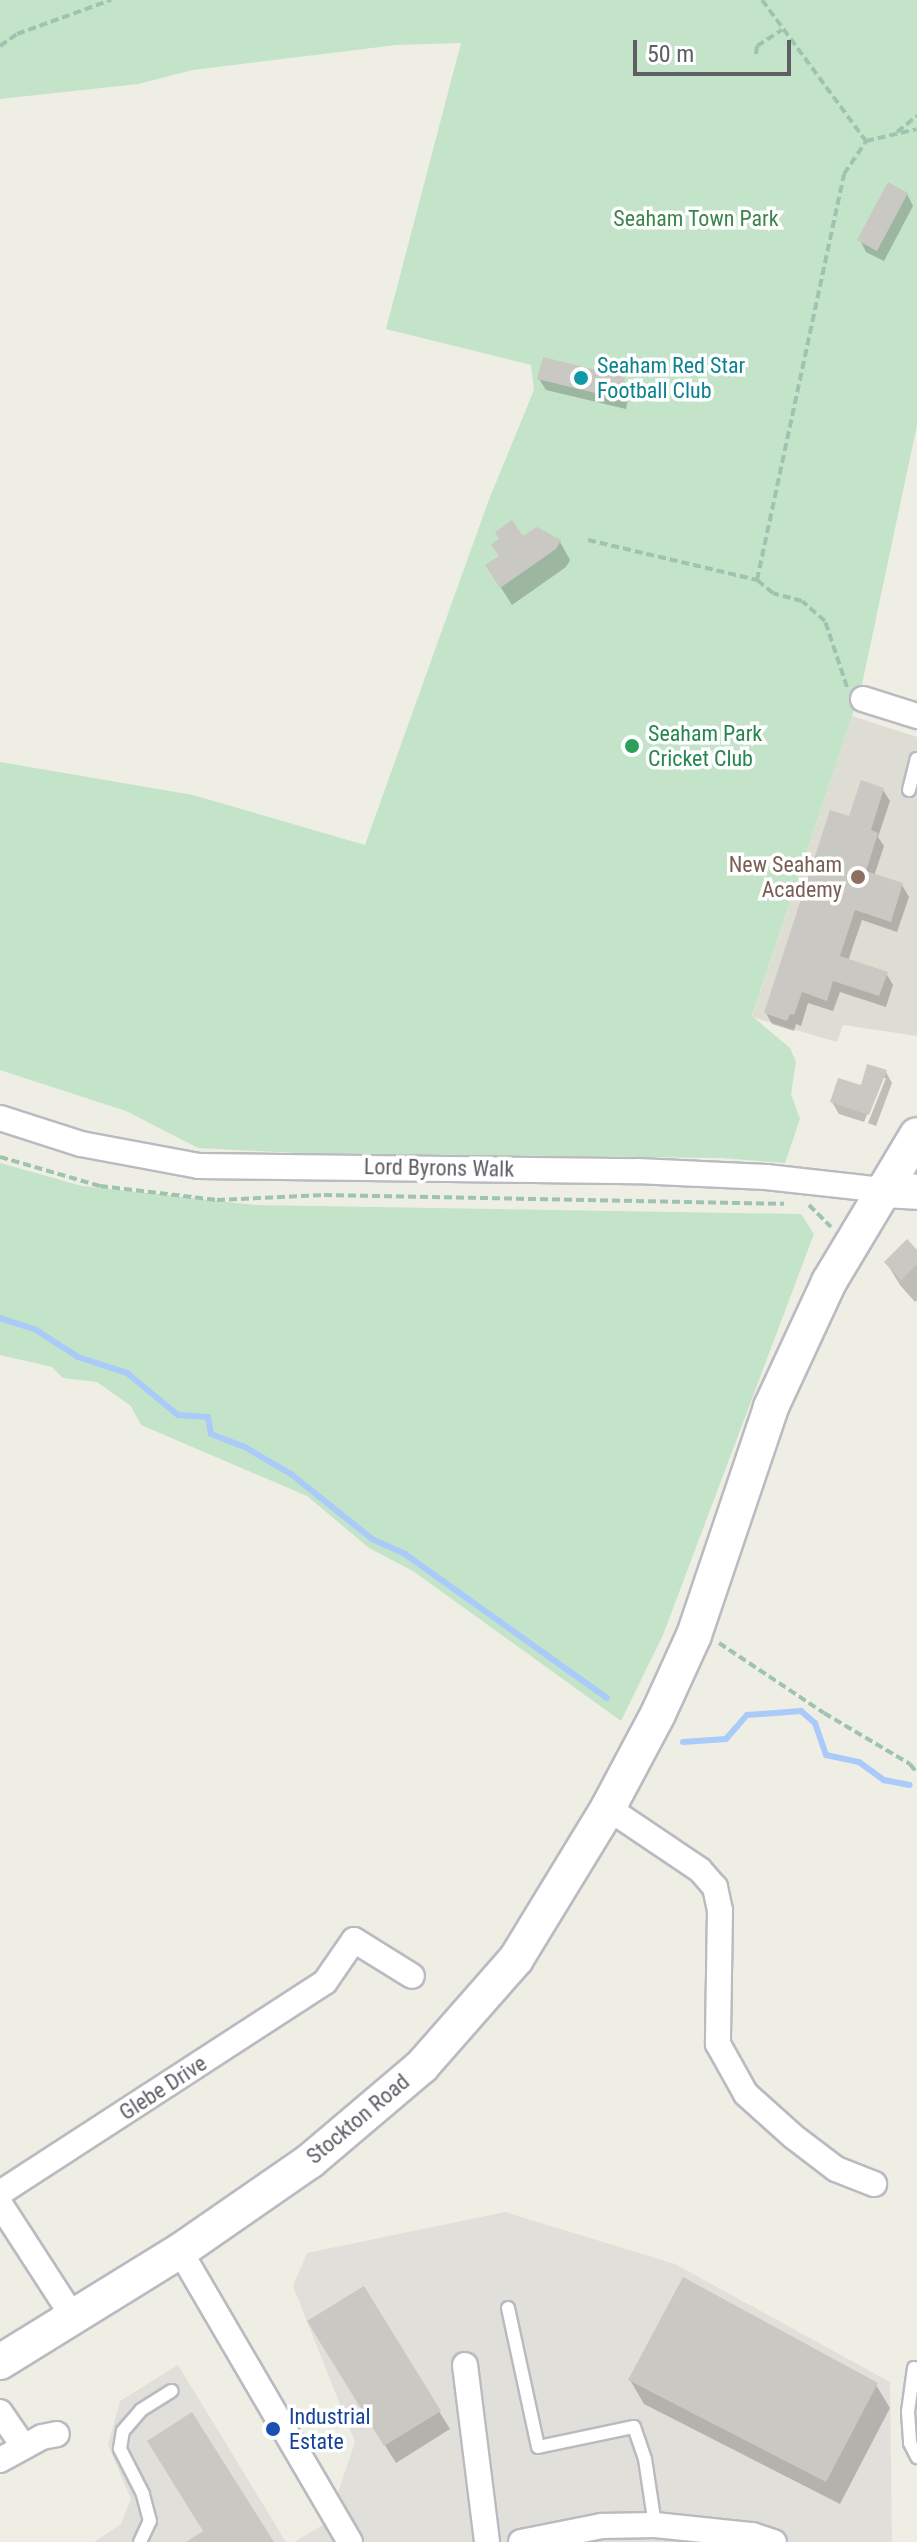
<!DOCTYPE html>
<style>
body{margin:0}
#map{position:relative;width:917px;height:2542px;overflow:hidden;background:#eeeee5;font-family:"Roboto Condensed",sans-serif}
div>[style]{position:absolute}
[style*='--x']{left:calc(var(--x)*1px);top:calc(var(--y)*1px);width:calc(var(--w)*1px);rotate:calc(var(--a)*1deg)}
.industrial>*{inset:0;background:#e0dfd9}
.education>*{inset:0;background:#deddd3}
.green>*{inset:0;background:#c3e4c9}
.shadow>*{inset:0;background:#0003}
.stream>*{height:6px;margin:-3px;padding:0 3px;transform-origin:3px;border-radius:3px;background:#aacaf9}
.building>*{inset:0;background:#cac8c2}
.path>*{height:4px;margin-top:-2px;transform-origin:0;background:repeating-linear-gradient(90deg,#9ec4af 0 8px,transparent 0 12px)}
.roads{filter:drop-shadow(2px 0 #babbc0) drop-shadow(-2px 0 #babbc0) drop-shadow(0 2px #babbc0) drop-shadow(0 -2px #babbc0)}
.lane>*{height:12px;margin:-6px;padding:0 6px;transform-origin:6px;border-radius:6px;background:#fff}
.street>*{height:24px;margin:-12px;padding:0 12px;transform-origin:12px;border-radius:12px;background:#fff}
.secondary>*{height:34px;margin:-17px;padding:0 17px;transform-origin:17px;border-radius:17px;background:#fff}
.dots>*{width:22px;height:22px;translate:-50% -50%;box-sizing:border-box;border:4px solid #fff;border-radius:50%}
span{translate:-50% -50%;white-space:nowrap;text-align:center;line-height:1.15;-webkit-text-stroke:7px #fff;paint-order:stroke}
.park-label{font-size:22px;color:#3c854b}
.culture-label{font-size:22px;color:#0d838f}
.left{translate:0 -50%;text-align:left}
.leisure-label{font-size:22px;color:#27864d}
.education-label{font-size:22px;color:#785e54}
.right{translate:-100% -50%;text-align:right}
.street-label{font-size:22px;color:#5d5f65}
.transit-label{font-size:22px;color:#164399}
.scale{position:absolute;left:633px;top:40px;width:158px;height:36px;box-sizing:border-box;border:4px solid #5d5f65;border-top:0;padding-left:10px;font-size:24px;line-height:28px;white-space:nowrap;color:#5d5f65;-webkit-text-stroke:6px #fff;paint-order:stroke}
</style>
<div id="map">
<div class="industrial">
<i style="clip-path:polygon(505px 2212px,675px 2264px,890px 2382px,892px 2542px,294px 2542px,328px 2522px,355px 2442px,293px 2286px,307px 2253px)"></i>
<i style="clip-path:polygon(178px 2365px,286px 2542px,94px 2542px,121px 2524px,131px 2499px,108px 2445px,120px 2401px)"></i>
</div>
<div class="education">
<i style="clip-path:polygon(852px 716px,917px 737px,917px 1036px,843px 1025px,837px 1042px,752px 1017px)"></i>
</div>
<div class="green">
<i style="clip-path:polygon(0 0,917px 0,917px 425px,861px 689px,752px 1016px,790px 1048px,796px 1062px,791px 1094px,800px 1119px,785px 1163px,721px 1158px,296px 1153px,198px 1148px,126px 1111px,0 1070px,0 762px,193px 795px,365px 845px,488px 502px,534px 390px,531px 365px,386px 329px,461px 43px,396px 45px,193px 70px,138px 84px,0 99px)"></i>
<i style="clip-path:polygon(0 1163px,82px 1186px,255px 1205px,801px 1214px,814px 1234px,663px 1635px,621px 1721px,413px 1571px,369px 1548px,307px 1496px,141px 1425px,131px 1406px,97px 1382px,63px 1378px,52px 1367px,0 1355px)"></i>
</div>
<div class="shadow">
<i style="clip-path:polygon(907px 194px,913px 206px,884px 261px,866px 252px,860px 240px)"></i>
<i style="clip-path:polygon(539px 379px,623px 379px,630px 390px,626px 409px,546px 390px)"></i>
<i style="clip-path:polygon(523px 539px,560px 542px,570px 560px,566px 567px,512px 605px,498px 583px)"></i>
<i style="clip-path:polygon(883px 790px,890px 801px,878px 837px,884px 846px,874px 876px,902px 885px,909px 897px,897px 932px,862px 920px,848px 961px,886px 973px,893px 985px,886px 1007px,840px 992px,833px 1011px,808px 1003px,801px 1026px,796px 1024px,794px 1031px,772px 1024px,766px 1013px,850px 819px)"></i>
<i style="clip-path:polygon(886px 1072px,892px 1083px,876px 1126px,868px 1123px,886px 1078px,882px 1078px,864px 1122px,839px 1114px,832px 1102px)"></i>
<i style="clip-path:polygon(917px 1253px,917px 1300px,915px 1302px,900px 1285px,886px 1262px)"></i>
<i style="clip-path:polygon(363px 2289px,450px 2429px,396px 2463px,319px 2340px)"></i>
<i style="clip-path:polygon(630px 2380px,876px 2385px,890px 2408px,840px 2504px,644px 2404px)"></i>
</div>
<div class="stream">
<i style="--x:0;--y:1318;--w:38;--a:18"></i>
<i style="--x:36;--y:1330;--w:50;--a:32.7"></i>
<i style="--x:78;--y:1357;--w:52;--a:18.1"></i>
<i style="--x:127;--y:1373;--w:66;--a:39.5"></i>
<i style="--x:178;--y:1415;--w:30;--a:4"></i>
<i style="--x:208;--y:1417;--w:17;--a:80"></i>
<i style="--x:211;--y:1434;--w:34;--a:21"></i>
<i style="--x:243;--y:1446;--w:56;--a:30.3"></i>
<i style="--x:291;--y:1474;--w:104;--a:38.7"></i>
<i style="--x:372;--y:1539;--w:36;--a:24"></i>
<i style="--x:405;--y:1554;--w:248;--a:35.5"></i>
<i style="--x:683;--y:1742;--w:43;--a:-4"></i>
<i style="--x:726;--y:1739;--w:32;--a:-49"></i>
<i style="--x:747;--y:1715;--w:54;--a:-4.2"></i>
<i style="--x:801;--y:1711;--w:18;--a:41"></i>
<i style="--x:815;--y:1723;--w:34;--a:71"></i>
<i style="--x:826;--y:1755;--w:34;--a:12"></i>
<i style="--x:859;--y:1762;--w:31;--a:36"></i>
<i style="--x:884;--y:1780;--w:26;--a:11"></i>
</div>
<div class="building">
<i style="clip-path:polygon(888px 182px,908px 193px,877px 251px,857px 240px)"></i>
<i style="clip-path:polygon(543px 357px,625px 377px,620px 399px,537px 379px)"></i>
<i style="clip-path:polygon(512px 520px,523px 536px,537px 527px,561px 540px,556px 549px,500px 588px,485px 565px,499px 556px,491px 545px,499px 539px,495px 532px)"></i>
<i style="clip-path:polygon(861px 780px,884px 788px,871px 830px,878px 833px,866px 871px,903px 883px,891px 922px,855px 910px,840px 956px,888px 972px,879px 996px,833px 981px,827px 1001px,802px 992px,794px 1015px,790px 1014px,787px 1021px,764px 1013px,830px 810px,849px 816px)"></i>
<i style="clip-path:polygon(867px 1064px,887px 1070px,869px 1115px,830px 1102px,838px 1078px,861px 1085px)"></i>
<i style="clip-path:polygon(907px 1239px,917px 1250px,917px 1264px,901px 1280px,884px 1262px)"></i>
<i style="clip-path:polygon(683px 2277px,878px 2383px,826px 2482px,628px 2380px)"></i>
<i style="clip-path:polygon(364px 2286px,441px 2411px,384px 2446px,307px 2321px)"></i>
<i style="clip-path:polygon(192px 2412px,274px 2542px,186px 2542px,203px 2531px,147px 2441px)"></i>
</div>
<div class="path">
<i style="--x:762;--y:0;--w:175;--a:53.6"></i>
<i style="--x:0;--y:46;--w:21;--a:-35"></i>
<i style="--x:17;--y:34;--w:100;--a:-19.9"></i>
<i style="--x:756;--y:54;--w:8;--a:-83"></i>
<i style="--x:757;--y:46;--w:30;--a:-33"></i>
<i style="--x:897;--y:132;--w:26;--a:-39"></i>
<i style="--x:588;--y:540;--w:174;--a:13.3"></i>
<i style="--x:847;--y:687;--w:70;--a:-108.4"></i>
<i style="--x:825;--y:621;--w:30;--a:-139"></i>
<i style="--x:802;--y:601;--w:30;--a:-165"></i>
<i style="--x:773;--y:593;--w:21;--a:-141"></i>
<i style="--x:757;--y:580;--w:415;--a:-77.9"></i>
<i style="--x:844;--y:174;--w:40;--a:-56"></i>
<i style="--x:866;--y:141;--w:52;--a:-13.2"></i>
<i style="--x:0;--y:1157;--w:104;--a:16.2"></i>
<i style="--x:100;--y:1186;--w:118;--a:6.8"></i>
<i style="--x:217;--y:1200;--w:107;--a:-2.7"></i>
<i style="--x:324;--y:1195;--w:460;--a:1.1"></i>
<i style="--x:809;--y:1205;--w:31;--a:45"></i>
<i style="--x:719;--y:1643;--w:126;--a:33.7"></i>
<i style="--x:824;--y:1713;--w:100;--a:30.7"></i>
<i style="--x:910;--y:1764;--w:11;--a:52"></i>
</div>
<div class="roads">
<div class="lane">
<i style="--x:909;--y:790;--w:32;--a:-76"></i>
<i style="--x:508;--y:2308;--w:142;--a:77.8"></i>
<i style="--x:538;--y:2447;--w:98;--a:-11.8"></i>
<i style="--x:634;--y:2427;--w:34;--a:71"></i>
<i style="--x:645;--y:2459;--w:67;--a:81.4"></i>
<i style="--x:914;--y:2368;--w:44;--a:97.8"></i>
<i style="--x:908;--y:2412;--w:31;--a:86"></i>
<i style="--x:910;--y:2443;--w:16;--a:63"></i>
<i style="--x:140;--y:2542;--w:23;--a:-65"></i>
<i style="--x:150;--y:2521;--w:28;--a:-105"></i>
<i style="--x:143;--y:2494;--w:51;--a:-117.1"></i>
<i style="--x:120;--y:2449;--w:18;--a:-81"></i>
<i style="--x:123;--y:2431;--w:28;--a:-49"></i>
<i style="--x:141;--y:2410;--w:36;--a:-32"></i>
</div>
<div class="street">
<i style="--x:863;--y:699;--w:57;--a:17.5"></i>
<i style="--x:0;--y:1118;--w:85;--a:17.8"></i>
<i style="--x:81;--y:1144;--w:120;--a:10.6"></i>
<i style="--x:199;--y:1166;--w:438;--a:0.7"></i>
<i style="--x:637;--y:1171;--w:129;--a:2.7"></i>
<i style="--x:766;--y:1177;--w:119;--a:6.3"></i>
<i style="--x:608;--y:1808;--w:111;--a:34"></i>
<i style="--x:700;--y:1870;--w:23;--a:49"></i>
<i style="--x:715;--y:1887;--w:24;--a:78"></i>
<i style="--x:720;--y:1910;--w:134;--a:90.9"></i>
<i style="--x:718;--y:2044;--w:57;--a:60.8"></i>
<i style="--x:746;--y:2094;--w:64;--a:41.9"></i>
<i style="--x:794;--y:2137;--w:53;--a:37.3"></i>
<i style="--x:836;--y:2169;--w:41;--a:21.5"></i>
<i style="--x:0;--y:2193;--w:387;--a:-33"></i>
<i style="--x:325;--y:1982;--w:51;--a:-55.4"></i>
<i style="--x:354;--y:1940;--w:68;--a:31.8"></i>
<i style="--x:0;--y:2204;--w:135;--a:57.1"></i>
<i style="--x:180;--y:2251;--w:337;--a:59.7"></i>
<i style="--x:465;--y:2365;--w:178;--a:82.9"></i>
<i style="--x:0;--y:2412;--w:42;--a:55.6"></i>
<i style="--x:0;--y:2460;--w:48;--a:-28.7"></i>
<i style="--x:42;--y:2437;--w:15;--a:-11"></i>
<i style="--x:521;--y:2542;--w:83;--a:-11.2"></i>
<i style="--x:602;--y:2526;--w:53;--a:-1.1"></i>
<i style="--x:655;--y:2525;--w:98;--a:5.9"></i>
<i style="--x:752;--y:2535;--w:23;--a:18"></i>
</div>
<div class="secondary">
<i style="--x:884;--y:1190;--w:33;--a:3"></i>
<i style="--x:0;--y:2362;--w:211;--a:-31.7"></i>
<i style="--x:180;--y:2251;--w:158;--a:-34.7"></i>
<i style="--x:310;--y:2161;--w:147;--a:-40.3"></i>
<i style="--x:422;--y:2066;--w:142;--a:-48.7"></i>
<i style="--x:516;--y:1959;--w:177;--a:-58.6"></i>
<i style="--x:608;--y:1808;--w:106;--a:-62"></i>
<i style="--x:658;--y:1714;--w:87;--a:-65.5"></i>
<i style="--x:694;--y:1635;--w:241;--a:-71.3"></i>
<i style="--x:771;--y:1407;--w:138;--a:-65.1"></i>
<i style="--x:829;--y:1282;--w:171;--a:-59.1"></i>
</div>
</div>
<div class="dots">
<i style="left:581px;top:378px;background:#0f9aa8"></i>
<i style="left:632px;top:746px;background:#2e9e5b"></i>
<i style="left:858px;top:877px;background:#8d6e63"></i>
<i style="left:273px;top:2429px;background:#1a4fb4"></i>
</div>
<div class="park-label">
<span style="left:696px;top:219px">Seaham Town Park</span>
</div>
<div class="culture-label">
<span class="left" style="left:597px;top:378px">Seaham Red Star<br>Football Club</span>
</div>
<div class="leisure-label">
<span class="left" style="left:648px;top:746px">Seaham Park<br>Cricket Club</span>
</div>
<div class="education-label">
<span class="right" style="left:842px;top:877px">New Seaham<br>Academy</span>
</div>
<div class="street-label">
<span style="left:439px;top:1168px;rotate:1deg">Lord Byrons Walk</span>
<span style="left:163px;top:2088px;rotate:-33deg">Glebe Drive</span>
<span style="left:358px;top:2119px;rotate:-40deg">Stockton Road</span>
</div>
<div class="transit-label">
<span class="left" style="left:289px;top:2429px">Industrial<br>Estate</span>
</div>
<div class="scale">50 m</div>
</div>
